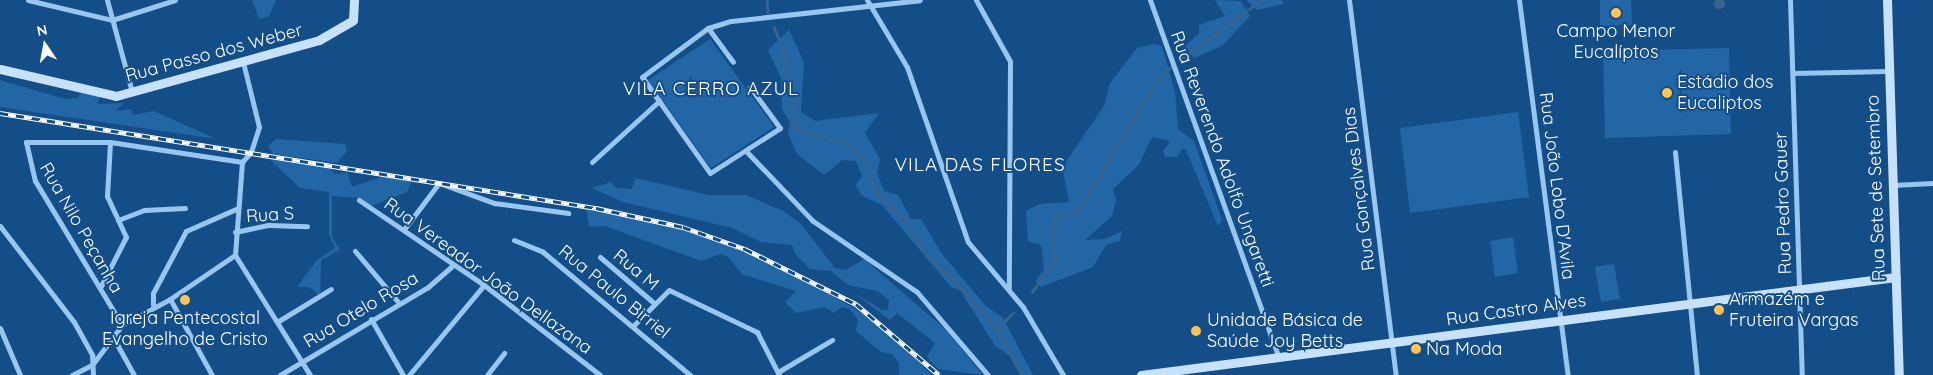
<!DOCTYPE html>
<meta charset="utf-8">
<style>
body{margin:0}
#map{position:relative;width:1933px;height:375px;overflow:hidden;background:#144e88;font-family:Quicksand,sans-serif}
div>[style]{position:absolute}
[style*='--x']{left:calc(var(--x)*1px);top:calc(var(--y)*1px);width:calc(var(--w)*1px);rotate:calc(var(--a)*1deg)}
.green>*{inset:0;background:#2366a6}
.water>*{inset:0;background:#37638d}
.round{border-radius:50%}
.stream>*{height:2.5px;margin:-1.25px;padding:0 1.25px;transform-origin:1.25px;border-radius:1.25px;background:#37638d}
.street>*{height:5px;margin:-2.5px;padding:0 2.5px;transform-origin:2.5px;border-radius:2.5px;background:#99c6ef}
.secondary>*{height:9px;margin:-4.5px;padding:0 4.5px;transform-origin:4.5px;border-radius:4.5px;background:#c7e1fb}
.rail>*{height:4.5px;margin-top:-2.25px;transform-origin:0;background:repeating-linear-gradient(90deg,#144e88 0 8px,#fff 0 16px);box-sizing:border-box;border-block:1px solid #fff}
.dots>*{width:14px;height:14px;translate:-50% -50%;box-sizing:border-box;border:2px solid #144e88;border-radius:50%}
span{translate:-50% -50%;white-space:nowrap;text-align:center;line-height:1.15;-webkit-text-stroke:4px #144e88;paint-order:stroke}
.poi-label{font-size:18px;color:#fff}
.left{translate:0 -50%;text-align:left}
.street-label{font-size:18px;color:#fff}
.neighbourhood-label{font-size:19px;color:#fff;letter-spacing:1px}
.north{position:absolute;left:20px;top:20px;width:50px;height:50px;-webkit-text-stroke:4px #144e88;paint-order:stroke;rotate:348deg;font-size:14px;font-weight:700;line-height:20px;text-align:center;color:#fff}
.north::after{content:'';display:block;margin:auto;width:18px;height:22px;background:#fff;clip-path:polygon(50% 0,100% 100%,50% 72%,0 100%)}
</style>
<div id="map">
<div class="green">
<i style="clip-path:polygon(252px 0,276px 0,269px 16px,259px 19px)"></i>
<i style="clip-path:polygon(1215px 0,1241px 1px,1250px 16px,1222px 46px,1194px 58px,1185px 46px,1199px 33px,1199px 25px,1225px 16px)"></i>
<i style="clip-path:polygon(1246px 0,1281px 0,1284px 4px,1257px 10px)"></i>
<i style="clip-path:polygon(1600px 0,1631px 0,1632px 25px,1600px 26px)"></i>
<i style="clip-path:polygon(789px 30px,804px 62px,801px 112px,815px 121px,879px 113px,865px 133px,880px 159px,877px 173px,884px 191px,898px 195px,911px 219px,921px 219px,942px 254px,985px 305px,1003px 318px,1033px 375px,1020px 375px,1010px 356px,995px 346px,960px 290px,951px 287px,882px 205px,861px 195px,856px 185px,862px 176px,856px 161px,842px 160px,824px 175px,797px 154px,788px 133px,790px 123px,782px 109px,781px 78px,768px 50px)"></i>
<i style="clip-path:polygon(710px 39px,774px 127px,711px 168px,648px 80px)"></i>
<i style="clip-path:polygon(1153px 44px,1162px 46px,1175px 92px,1178px 129px,1194px 141px,1222px 220px,1218px 226px,1186px 150px,1183px 148px,1177px 157px,1165px 157px,1163px 151px,1170px 141px,1152px 137px,1139px 165px,1113px 189px,1116px 200px,1112px 216px,1085px 240px,1105px 239px,1122px 231px,1120px 241px,1106px 245px,1093px 267px,1041px 287px,1036px 281px,1044px 269px,1041px 245px,1028px 241px,1026px 211px,1039px 204px,1069px 202px,1063px 171px,1067px 160px,1104px 106px,1110px 83px,1137px 48px)"></i>
<i style="clip-path:polygon(1729px 48px,1731px 134px,1605px 138px,1603px 51px)"></i>
<i style="clip-path:polygon(0 80px,65px 99px,78px 98px,81px 91px,100px 97px,97px 104px,123px 103px,116px 111px,131px 109px,133px 115px,154px 111px,216px 139px,0 107px)"></i>
<i style="clip-path:polygon(1518px 112px,1529px 197px,1410px 213px,1400px 128px)"></i>
<i style="clip-path:polygon(276px 139px,345px 144px,347px 151px,337px 163px,273px 154px,268px 146px)"></i>
<i style="clip-path:polygon(265px 155px,325px 163px,335px 174px,347px 172px,352px 187px,388px 175px,411px 182px,407px 192px,371px 206px,359px 198px,332px 196px,332px 237px,340px 250px,321px 260px,320px 296px,309px 287px,297px 287px,316px 261px,335px 248px,329px 234px,329px 192px,300px 188px)"></i>
<i style="clip-path:polygon(635px 178px,709px 195px,746px 195px,783px 211px,801px 224px,835px 268px,846px 270px,864px 259px,944px 328px,983px 375px,938px 369px,927px 357px,935px 343px,897px 313px,890px 320px,853px 292px,882px 310px,888px 310px,889px 300px,877px 291px,848px 285px,831px 271px,810px 269px,796px 255px,792px 245px,761px 242px,732px 228px,623px 202px,592px 188px,611px 182px,616px 188px,632px 189px)"></i>
<i style="clip-path:polygon(586px 207px,665px 220px,764px 255px,878px 323px,932px 375px,899px 375px,899px 363px,892px 354px,881px 352px,856px 331px,858px 320px,850px 309px,842px 307px,834px 313px,825px 307px,796px 313px,785px 302px,796px 291px,742px 274px,728px 257px,721px 254px,701px 261px,605px 226px,589px 227px)"></i>
<i style="clip-path:polygon(1513px 237px,1518px 273px,1495px 277px,1490px 241px)"></i>
<i style="clip-path:polygon(1614px 264px,1620px 299px,1601px 302px,1595px 267px)"></i>
</div>
<div class="water">
<i class="round" style="left:1713.5px;top:-2.5px;width:11px;height:11px"></i>
</div>
<div class="stream">
<i style="--x:767;--y:0;--w:12;--a:85"></i>
<i style="--x:774;--y:27;--w:23;--a:67"></i>
<i style="--x:783;--y:48;--w:82;--a:80.2"></i>
<i style="--x:797;--y:129;--w:54;--a:16.1"></i>
<i style="--x:849;--y:144;--w:25;--a:45"></i>
<i style="--x:867;--y:162;--w:30;--a:73"></i>
<i style="--x:876;--y:191;--w:43;--a:45.9"></i>
<i style="--x:906;--y:222;--w:36;--a:58"></i>
<i style="--x:925;--y:253;--w:38;--a:42"></i>
<i style="--x:953;--y:278;--w:67;--a:49.2"></i>
<i style="--x:997;--y:329;--w:52;--a:61.5"></i>
<i style="--x:1183;--y:58;--w:97;--a:-36.6"></i>
<i style="--x:1032;--y:292;--w:38;--a:-53"></i>
<i style="--x:1055;--y:262;--w:45;--a:-93.8"></i>
<i style="--x:1052;--y:217;--w:25;--a:-11"></i>
<i style="--x:1077;--y:212;--w:159;--a:-58.6"></i>
<i style="--x:1160;--y:76;--w:17;--a:-40"></i>
<i style="--x:997;--y:329;--w:23;--a:-45"></i>
</div>
<div class="street">
<i style="--x:28;--y:0;--w:86;--a:13.4"></i>
<i style="--x:112;--y:20;--w:66;--a:-17.6"></i>
<i style="--x:107;--y:0;--w:95;--a:74.8"></i>
<i style="--x:867;--y:0;--w:78;--a:59.2"></i>
<i style="--x:907;--y:67;--w:185;--a:70.8"></i>
<i style="--x:968;--y:242;--w:85;--a:49.8"></i>
<i style="--x:1023;--y:307;--w:79;--a:59.5"></i>
<i style="--x:976;--y:0;--w:70;--a:60.9"></i>
<i style="--x:1010;--y:61;--w:228;--a:90.3"></i>
<i style="--x:1150;--y:0;--w:378;--a:70.2"></i>
<i style="--x:1349;--y:0;--w:378;--a:82.9"></i>
<i style="--x:1519;--y:0;--w:378;--a:82.6"></i>
<i style="--x:1790;--y:0;--w:375;--a:88.2"></i>
<i style="--x:708;--y:28;--w:42;--a:53.7"></i>
<i style="--x:243;--y:62;--w:67;--a:76.2"></i>
<i style="--x:259;--y:127;--w:26;--a:108"></i>
<i style="--x:251;--y:152;--w:13;--a:132"></i>
<i style="--x:242;--y:162;--w:93;--a:94.3"></i>
<i style="--x:235;--y:255;--w:142;--a:58"></i>
<i style="--x:1793;--y:73;--w:96;--a:-1.2"></i>
<i style="--x:659;--y:101;--w:88;--a:54.7"></i>
<i style="--x:710;--y:173;--w:83;--a:-32.7"></i>
<i style="--x:780;--y:128;--w:51;--a:-126.2"></i>
<i style="--x:746;--y:151;--w:97;--a:46.3"></i>
<i style="--x:813;--y:221;--w:126;--a:34.3"></i>
<i style="--x:917;--y:292;--w:109;--a:49.5"></i>
<i style="--x:1675;--y:152;--w:224;--a:84.4"></i>
<i style="--x:592;--y:162;--w:91;--a:-42.3"></i>
<i style="--x:659;--y:101;--w:29;--a:-125"></i>
<i style="--x:642;--y:77;--w:82;--a:-36.6"></i>
<i style="--x:708;--y:28;--w:24;--a:-17"></i>
<i style="--x:731;--y:21;--w:190;--a:-6.3"></i>
<i style="--x:1893;--y:185;--w:40;--a:-2.9"></i>
<i style="--x:359;--y:200;--w:151;--a:34.2"></i>
<i style="--x:484;--y:285;--w:147;--a:37.8"></i>
<i style="--x:118;--y:220;--w:28;--a:-21"></i>
<i style="--x:144;--y:210;--w:41;--a:-2.8"></i>
<i style="--x:0;--y:226;--w:121;--a:52.4"></i>
<i style="--x:74;--y:322;--w:38;--a:61"></i>
<i style="--x:92;--y:355;--w:20;--a:87"></i>
<i style="--x:405;--y:228;--w:56;--a:-52.9"></i>
<i style="--x:439;--y:183;--w:59;--a:20"></i>
<i style="--x:494;--y:203;--w:75;--a:7.7"></i>
<i style="--x:235;--y:232;--w:35;--a:-12"></i>
<i style="--x:269;--y:225;--w:38;--a:2"></i>
<i style="--x:514;--y:240;--w:31;--a:22"></i>
<i style="--x:543;--y:252;--w:192;--a:39.9"></i>
<i style="--x:355;--y:251;--w:68;--a:49.8"></i>
<i style="--x:600;--y:257;--w:72;--a:40.5"></i>
<i style="--x:101;--y:286;--w:55;--a:-63"></i>
<i style="--x:126;--y:237;--w:45;--a:-114.9"></i>
<i style="--x:107;--y:196;--w:54;--a:-86.8"></i>
<i style="--x:170;--y:299;--w:87;--a:61.1"></i>
<i style="--x:153;--y:305;--w:12;--a:-90"></i>
<i style="--x:153;--y:293;--w:70;--a:-62"></i>
<i style="--x:186;--y:231;--w:55;--a:-23.7"></i>
<i style="--x:371;--y:319;--w:64;--a:60.3"></i>
<i style="--x:277;--y:322;--w:63;--a:-31.4"></i>
<i style="--x:122;--y:325;--w:168;--a:-121.1"></i>
<i style="--x:35;--y:181;--w:40;--a:-103"></i>
<i style="--x:26;--y:142;--w:84;--a:0"></i>
<i style="--x:110;--y:142;--w:134;--a:8.6"></i>
<i style="--x:634;--y:325;--w:49;--a:-45"></i>
<i style="--x:669;--y:290;--w:98;--a:25.5"></i>
<i style="--x:757;--y:332;--w:48;--a:62.9"></i>
<i style="--x:0;--y:328;--w:51;--a:66.9"></i>
<i style="--x:113;--y:337;--w:43;--a:61.1"></i>
<i style="--x:778;--y:372;--w:63;--a:-30.7"></i>
<i style="--x:72;--y:375;--w:22;--a:-27"></i>
<i style="--x:92;--y:365;--w:50;--a:-53.1"></i>
<i style="--x:122;--y:325;--w:55;--a:-28.4"></i>
<i style="--x:170;--y:299;--w:78;--a:-34.1"></i>
<i style="--x:280;--y:375;--w:172;--a:-30.7"></i>
<i style="--x:428;--y:287;--w:32;--a:-41"></i>
<i style="--x:409;--y:375;--w:117;--a:-50.2"></i>
<i style="--x:487;--y:375;--w:28;--a:-52"></i>
</div>
<div class="secondary">
<i style="--x:1887;--y:0;--w:375;--a:88.2"></i>
<i style="--x:0;--y:69;--w:119;--a:13.1"></i>
<i style="--x:116;--y:96;--w:211;--a:-15.4"></i>
<i style="--x:319;--y:40;--w:39;--a:-30"></i>
<i style="--x:353;--y:20;--w:20;--a:-87"></i>
<i style="--x:1141;--y:375;--w:761;--a:-7.4"></i>
</div>
<div class="rail">
<i style="--x:0;--y:113;--w:604;--a:9.06"></i>
<i style="--x:596;--y:208;--w:89;--a:12.3"></i>
<i style="--x:683;--y:227;--w:66;--a:19.5"></i>
<i style="--x:745;--y:249;--w:124;--a:26.4"></i>
<i style="--x:856;--y:304;--w:109;--a:40.5"></i>
</div>
<div class="dots">
<i style="left:1616px;top:13px;background:#ffc358"></i>
<i style="left:1667px;top:93px;background:#ffc358"></i>
<i style="left:185px;top:300px;background:#ffc358"></i>
<i style="left:1719px;top:310px;background:#ffc358"></i>
<i style="left:1196px;top:331px;background:#ffc358"></i>
<i style="left:1416px;top:349px;background:#ffc358"></i>
</div>
<div class="poi-label">
<span style="left:1616px;top:42px">Campo Menor<br>Eucalíptos</span>
<span class="left" style="left:1677px;top:93px">Estádio dos<br>Eucaliptos</span>
<span class="left" style="left:1729px;top:310px">Armazém e<br>Fruteira Vargas</span>
<span style="left:185px;top:329px">Igreja Pentecostal<br>Evangelho de Cristo</span>
<span class="left" style="left:1207px;top:331px">Unidade Básica de<br>Saúde Joy Betts</span>
<span class="left" style="left:1426px;top:349px">Na Moda</span>
</div>
<div class="street-label">
<span style="left:214px;top:53px;rotate:-15deg">Rua Passo dos Weber</span>
<span style="left:1222px;top:159px;rotate:70deg">Rua Reverendo Adolfo Ungaretti</span>
<span style="left:1557px;top:186px;rotate:83deg">Rua João Lobo D'Avila</span>
<span style="left:1876px;top:188px;rotate:-92deg">Rua Sete de Setembro</span>
<span style="left:1359px;top:189px;rotate:-97deg">Rua Gonçalves Dias</span>
<span style="left:1783px;top:203px;rotate:-92deg">Rua Pedro Gauer</span>
<span style="left:270px;top:215px;rotate:-4deg">Rua S</span>
<span style="left:81px;top:228px;rotate:60deg">Rua Nilo Peçanha</span>
<span style="left:636px;top:270px;rotate:40deg">Rua M</span>
<span style="left:488px;top:276px;rotate:36deg">Rua Vereador João Dellazana</span>
<span style="left:614px;top:292px;rotate:39deg">Rua Paulo Birriel</span>
<span style="left:361px;top:310px;rotate:-31deg">Rua Otelo Rosa</span>
<span style="left:1516px;top:310px;rotate:-8deg">Rua Castro Alves</span>
</div>
<div class="neighbourhood-label">
<span style="left:711px;top:89px">VILA CERRO AZUL</span>
<span style="left:980px;top:165px">VILA DAS FLORES</span>
</div>
<div class="north">N</div>
</div>
